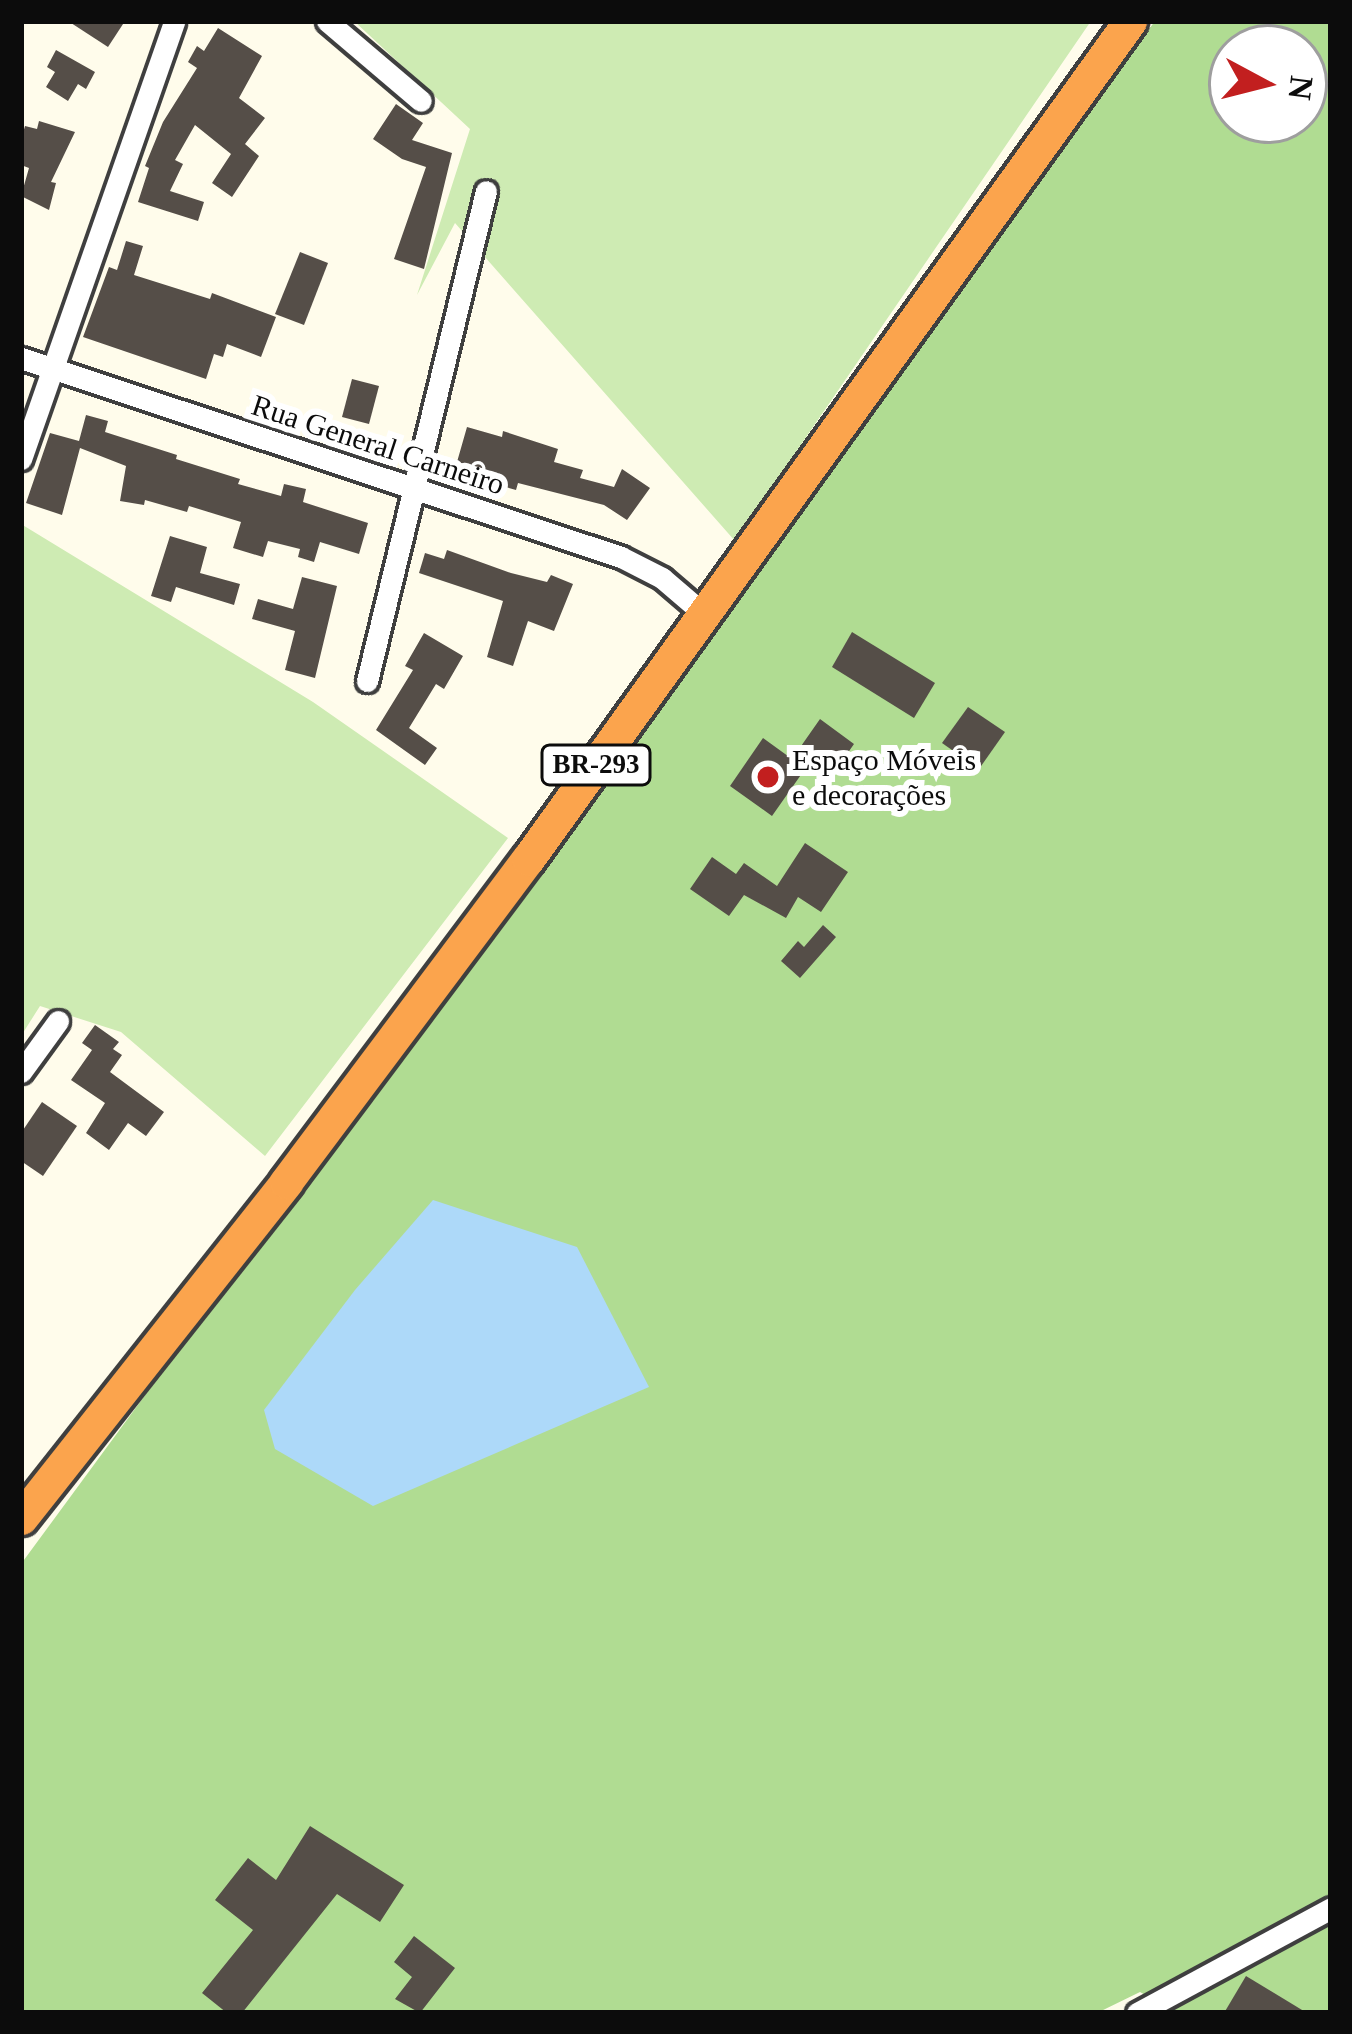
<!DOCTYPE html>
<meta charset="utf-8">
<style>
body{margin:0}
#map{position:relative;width:1352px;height:2034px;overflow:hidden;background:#fffceb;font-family:Georgia,serif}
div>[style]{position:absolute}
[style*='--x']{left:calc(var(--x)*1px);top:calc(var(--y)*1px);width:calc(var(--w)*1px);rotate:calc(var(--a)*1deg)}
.green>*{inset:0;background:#ceebb3}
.forest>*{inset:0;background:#b0dc92}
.water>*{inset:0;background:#add9f9}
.building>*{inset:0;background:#554e48}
.roads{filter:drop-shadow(3px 0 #3f3f3f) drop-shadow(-3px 0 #3f3f3f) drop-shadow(0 3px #3f3f3f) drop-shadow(0 -3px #3f3f3f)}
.minor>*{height:21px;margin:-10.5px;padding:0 10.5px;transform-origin:10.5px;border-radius:10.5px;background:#fff}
.highway>*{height:33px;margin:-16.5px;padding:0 16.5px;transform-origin:16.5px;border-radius:16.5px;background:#fba44d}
.dots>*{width:33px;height:33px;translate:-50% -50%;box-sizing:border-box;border:6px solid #fff;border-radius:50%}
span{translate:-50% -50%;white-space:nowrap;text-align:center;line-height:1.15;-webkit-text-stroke:12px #fff;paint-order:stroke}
.shield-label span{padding:3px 9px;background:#fff;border:3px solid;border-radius:9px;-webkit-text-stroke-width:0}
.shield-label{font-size:27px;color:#0c0c0c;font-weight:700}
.street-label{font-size:30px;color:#0c0c0c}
.poi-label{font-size:30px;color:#0c0c0c}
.left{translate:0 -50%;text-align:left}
.frame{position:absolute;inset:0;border:24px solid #0c0c0c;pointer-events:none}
.north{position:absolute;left:1208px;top:24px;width:120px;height:120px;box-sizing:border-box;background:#fff;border:3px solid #9e9e9e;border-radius:50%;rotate:97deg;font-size:33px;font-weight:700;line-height:48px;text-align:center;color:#0c0c0c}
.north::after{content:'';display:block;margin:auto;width:42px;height:54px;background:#c21f1f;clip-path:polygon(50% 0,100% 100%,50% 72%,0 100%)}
</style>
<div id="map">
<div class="green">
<i style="clip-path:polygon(354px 21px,1091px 21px,735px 541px,455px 223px,417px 295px,470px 129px)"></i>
<i style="clip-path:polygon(21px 524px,313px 702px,508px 838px,265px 1156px,121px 1032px,40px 1006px,21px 1036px)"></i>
</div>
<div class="forest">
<i style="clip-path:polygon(evenodd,1155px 21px,1331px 21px,1331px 2013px,1177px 2013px,1140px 1992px,1097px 2013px,21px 2013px,21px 1564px,1155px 21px,1232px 48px,1304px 48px,1304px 120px,1232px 120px,1232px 48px)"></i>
</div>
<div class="water">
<i style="clip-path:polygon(433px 1200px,577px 1247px,649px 1387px,373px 1506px,275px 1449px,264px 1410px,355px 1290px)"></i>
</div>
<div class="building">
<i style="clip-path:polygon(68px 21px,125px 21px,108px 47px)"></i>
<i style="clip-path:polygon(218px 28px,262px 56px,239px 98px,265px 118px,245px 144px,259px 156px,232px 197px,212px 183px,231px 154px,195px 125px,175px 160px,183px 164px,170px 191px,204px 202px,198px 221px,138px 202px,149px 168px,145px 166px,163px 122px,197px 68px,188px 62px,197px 46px,204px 51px)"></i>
<i style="clip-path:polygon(56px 50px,95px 72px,86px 89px,78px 84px,68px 101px,46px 87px,55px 72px,47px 67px)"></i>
<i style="clip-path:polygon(396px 104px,423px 123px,412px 140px,452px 153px,424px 269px,394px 259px,426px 167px,402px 159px,373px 139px)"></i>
<i style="clip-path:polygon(39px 121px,75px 132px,51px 182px,56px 183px,49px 210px,21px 196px,29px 168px,21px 165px,21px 140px,25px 126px,37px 129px)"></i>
<i style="clip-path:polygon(126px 241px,143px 246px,134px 275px,210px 299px,212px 293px,276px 317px,261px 357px,227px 344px,223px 357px,214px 354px,206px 379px,83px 337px,109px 267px,117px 270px)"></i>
<i style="clip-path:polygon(300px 252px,328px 263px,304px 325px,275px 314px)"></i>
<i style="clip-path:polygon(352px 379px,379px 386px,369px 424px,342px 417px)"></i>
<i style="clip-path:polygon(86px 415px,108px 421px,105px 432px,177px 455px,176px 459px,240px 479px,238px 484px,281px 496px,284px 484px,306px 489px,303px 502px,368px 523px,359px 554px,320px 542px,314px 562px,298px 557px,300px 549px,268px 541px,263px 557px,233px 548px,241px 522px,189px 506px,187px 512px,145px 500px,144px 505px,120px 501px,126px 466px,80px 448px,62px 515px,26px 503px,50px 433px,79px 441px)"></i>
<i style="clip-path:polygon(467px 427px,502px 437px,503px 431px,558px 449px,554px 462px,583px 470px,580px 478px,614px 487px,622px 469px,650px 488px,627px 520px,604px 505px,518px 483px,516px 490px,489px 482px,492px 472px,457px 462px)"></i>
<i style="clip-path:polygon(170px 536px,207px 547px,200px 573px,240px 584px,234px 605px,176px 587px,171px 602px,151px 596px)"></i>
<i style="clip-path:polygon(447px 550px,511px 573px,547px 582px,551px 575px,573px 584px,554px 631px,528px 621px,513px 666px,487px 657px,503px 601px,419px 573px,425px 553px,444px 559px)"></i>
<i style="clip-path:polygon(302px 577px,337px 586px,315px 678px,285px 670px,295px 631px,252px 619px,258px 599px,293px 609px)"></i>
<i style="clip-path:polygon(852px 632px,935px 683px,914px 718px,832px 667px)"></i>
<i style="clip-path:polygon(424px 633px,463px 656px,444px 689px,436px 684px,409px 728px,437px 748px,425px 765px,376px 730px,413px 670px,405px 666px)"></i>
<i style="clip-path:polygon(968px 707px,1005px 732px,979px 769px,942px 743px)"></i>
<i style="clip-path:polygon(820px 719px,854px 744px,838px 767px,817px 752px,772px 816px,730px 786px,763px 738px,792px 759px)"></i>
<i style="clip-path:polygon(805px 843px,848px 872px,821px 912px,798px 897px,786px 918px,744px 895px,729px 916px,690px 889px,712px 857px,736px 874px,744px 863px,777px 886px)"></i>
<i style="clip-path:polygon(823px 925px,836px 937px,800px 978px,781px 961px,798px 941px,804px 947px)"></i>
<i style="clip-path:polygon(95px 1025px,119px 1042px,113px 1049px,122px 1055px,110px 1072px,164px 1112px,146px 1136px,128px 1123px,109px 1150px,86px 1133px,105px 1103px,71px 1080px,92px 1050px,82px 1043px)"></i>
<i style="clip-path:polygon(42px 1102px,77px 1126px,43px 1176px,21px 1161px,21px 1133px)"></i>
<i style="clip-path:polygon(310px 1826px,404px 1885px,380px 1922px,337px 1894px,242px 2013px,227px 2013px,202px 1993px,253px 1930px,215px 1900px,248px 1858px,276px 1880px)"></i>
<i style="clip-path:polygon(414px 1936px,455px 1968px,420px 2013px,395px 1999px,412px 1977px,394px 1962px)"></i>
<i style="clip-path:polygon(1246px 1976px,1307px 2013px,1224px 2013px)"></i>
</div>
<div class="roads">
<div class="minor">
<i style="--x:327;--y:21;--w:123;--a:40.4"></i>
<i style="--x:21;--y:358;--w:632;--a:18.35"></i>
<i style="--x:621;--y:557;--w:46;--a:27.1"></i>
<i style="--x:662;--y:578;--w:55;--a:40.6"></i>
<i style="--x:21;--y:459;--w:464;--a:-70.7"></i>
<i style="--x:367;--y:681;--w:504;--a:-76.35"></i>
<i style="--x:21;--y:1072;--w:63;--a:-54"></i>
<i style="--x:1137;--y:2013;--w:221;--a:-28.4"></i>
</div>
<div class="highway">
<i style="--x:21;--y:1518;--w:428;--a:-51.7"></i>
<i style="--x:286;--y:1182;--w:404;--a:-53.2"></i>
<i style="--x:528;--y:859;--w:1032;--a:-54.31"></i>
</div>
</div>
<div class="dots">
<i style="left:768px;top:777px;background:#c21f1f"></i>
</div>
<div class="shield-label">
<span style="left:596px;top:765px">BR-293</span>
</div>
<div class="street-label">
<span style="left:378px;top:445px;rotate:18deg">Rua General Carneiro</span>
</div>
<div class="poi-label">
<span class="left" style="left:792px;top:777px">Espaço Móveis<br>e decorações</span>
</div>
<div class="frame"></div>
<div class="north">N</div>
</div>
